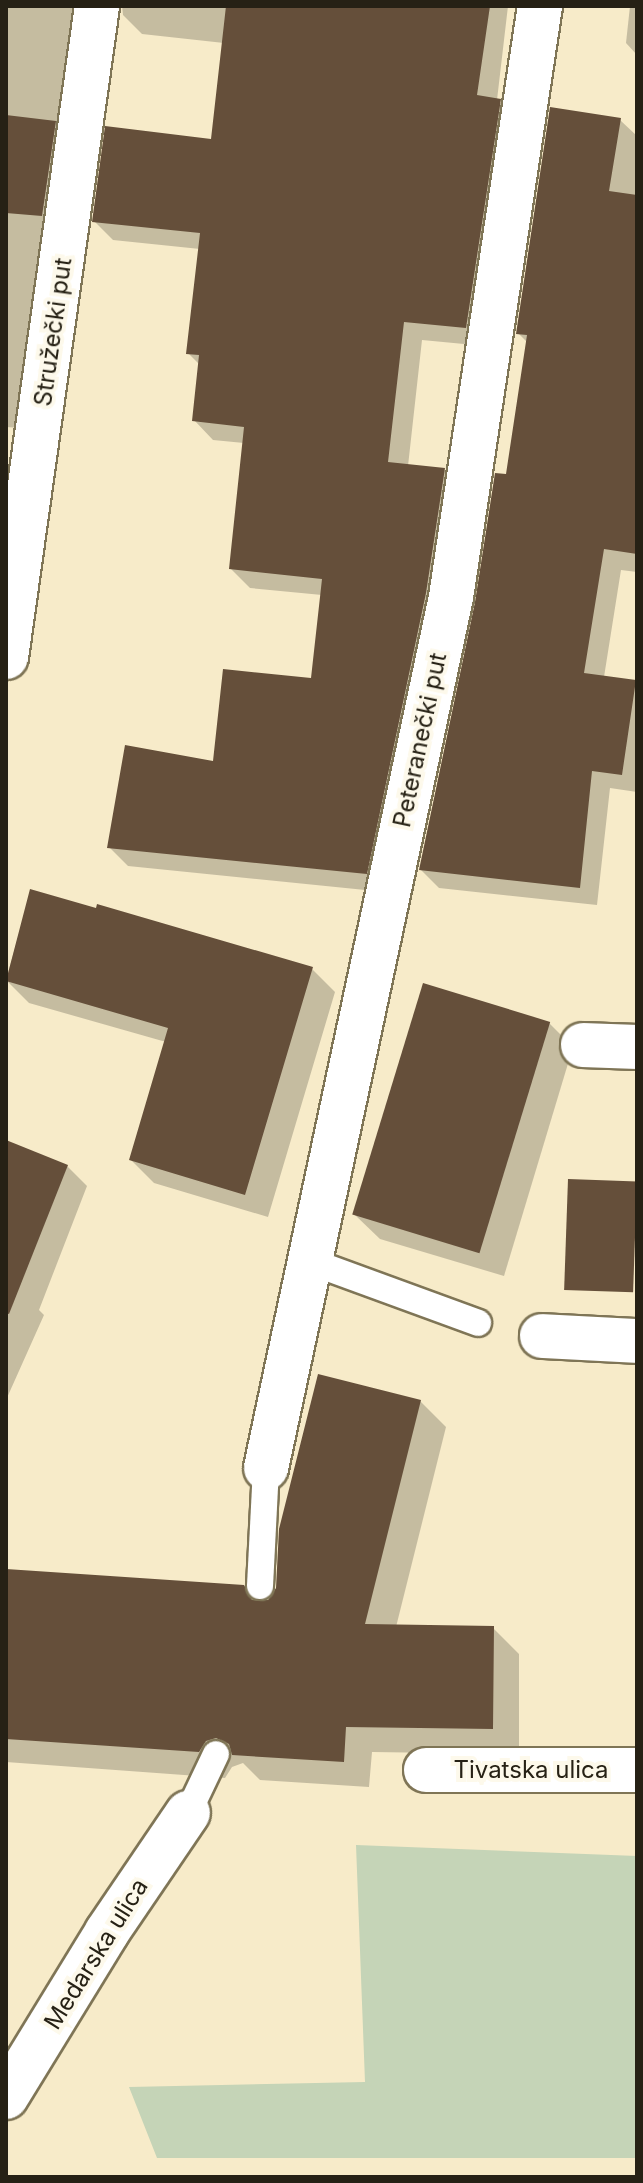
<!DOCTYPE html>
<meta charset="utf-8">
<style>
body{margin:0}
#map{position:relative;width:643px;height:2183px;overflow:hidden;background:#f7ebc9;font-family:Inter,sans-serif}
div>[style]{position:absolute}
.green>*{inset:0;background:#c5d4b7}
.shadow>*{inset:0;background:#0003}
.building>*{inset:0;background:#654f3a;transform-origin:0 0}
.roads{filter:drop-shadow(2px 0 #7f7556) drop-shadow(-2px 0 #7f7556) drop-shadow(0 2px #7f7556) drop-shadow(0 -2px #7f7556)}
.lane>*{height:26px;margin:-13px;padding:0 13px;transform-origin:13px;border-radius:13px;background:#fff}
.street>*{height:44px;margin:-22px;padding:0 22px;transform-origin:22px;border-radius:22px;background:#fff}
span{translate:-50% -50%;white-space:nowrap;text-align:center;line-height:1.15;-webkit-text-stroke:8px #fdf9eb;paint-order:stroke}
.street-label{font-size:24px;color:#262115}
.frame{position:absolute;inset:0;border:8px solid #262115;pointer-events:none}
</style>
<div id="map">
<div class="green">
<div style="clip-path:polygon(356px 1845px,637px 1856px,637px 2158px,157px 2158px,129px 2087px,365px 2082px)"></div>
</div>
<div class="shadow">
<div style="clip-path:polygon(6px 6px,100px 6px,61px 234px,43px 233px,21px 428px,6px 427px)"></div>
<div style="clip-path:polygon(122px 6px,508px 6px,497px 100px,519px 120px,485px 346px,422px 340px,408px 466px,444px 470px,463px 489px,385px 892px,128px 866px,109px 847px,313px 680px,322px 595px,250px 588px,231px 569px,244px 443px,213px 440px,194px 420px,200px 365px,188px 353px,200px 249px,113px 240px,94px 221px,213px 141px,224px 43px,142px 34px,123px 15px)"></div>
<div style="clip-path:polygon(630px 6px,637px 6px,637px 55px,626px 43px)"></div>
<div style="clip-path:polygon(620px 120px,637px 136px,637px 572px,621px 570px,604px 677px,637px 684px,637px 792px,610px 788px,597px 905px,439px 888px,421px 870px,508px 476px,528px 343px,518px 333px)"></div>
<div style="clip-path:polygon(31px 891px,312px 969px,335px 992px,268px 1217px,154px 1183px,131px 1160px,166px 1042px,29px 1003px,6px 980px)"></div>
<div style="clip-path:polygon(549px 1023px,573px 1047px,504px 1276px,380px 1239px,355px 1215px)"></div>
<div style="clip-path:polygon(6px 1142px,67px 1166px,87px 1186px,39px 1310px,44px 1315px,6px 1400px)"></div>
<div style="clip-path:polygon(420px 1401px,446px 1427px,396px 1627px,493px 1628px,519px 1654px,519px 1754px,372px 1752px,369px 1787px,260px 1780px,243px 1763px,232px 1767px,225px 1778px,6px 1762px,6px 1571px,243px 1587px,258px 1602px,267px 1603px)"></div>
</div>
<div class="building">
<div style="clip-path:polygon(226px 6px,490px 6px,477px 95px,501px 99px,466px 328px,404px 322px,388px 462px,445px 468px,426px 593px,367px 874px,107px 848px,125px 745px,213px 761px,223px 669px,311px 678px,322px 579px,229px 569px,244px 427px,192px 421px,199px 355px,186px 354px,200px 233px,92px 222px,105px 126px,211px 139px)"></div>
<div style="clip-path:polygon(550px 107px,621px 118px,609px 191px,637px 195px,637px 554px,604px 549px,584px 673px,636px 680px,622px 775px,592px 771px,580px 888px,419px 870px,475px 602px,495px 473px,506px 474px,527px 335px,516px 334px)"></div>
<div style="clip-path:polygon(6px 115px,56px 121px,42px 216px,6px 213px)"></div>
<div style="clip-path:polygon(30px 889px,96px 908px,97px 904px,313px 967px,245px 1195px,129px 1160px,168px 1028px,6px 981px)"></div>
<div style="left:423px;top:983px;width:133px;height:242px;rotate:17deg"></div>
<div style="clip-path:polygon(6px 1140px,68px 1165px,9px 1314px,6px 1313px)"></div>
<div style="left:568px;top:1179px;width:69px;height:111px;rotate:2deg"></div>
<div style="clip-path:polygon(318px 1374px,421px 1400px,365px 1624px,494px 1626px,493px 1729px,346px 1727px,344px 1762px,232px 1755px,229px 1744px,216px 1738px,206px 1741px,199px 1752px,6px 1739px,6px 1569px,244px 1585px,252px 1600px,268px 1600px,276px 1588px,279px 1529px)"></div>
</div>
<div class="roads">
<div class="lane">
<div style="left:309px;top:1261px;width:180px;rotate:20.1deg"></div>
<div style="left:260px;top:1586px;width:118px;rotate:-87.1deg"></div>
<div style="left:188px;top:1813px;width:65px;rotate:-64.6deg"></div>
</div>
<div class="street">
<div style="left:6px;top:657px;width:657px;rotate:-82.04deg"></div>
<div style="left:583px;top:1045px;width:54px;rotate:2.1deg"></div>
<div style="left:542px;top:1336px;width:95px;rotate:3deg"></div>
<div style="left:266px;top:1468px;width:890px;rotate:-78.01deg"></div>
<div style="left:451px;top:597px;width:598px;rotate:-81.44deg"></div>
<div style="left:426px;top:1770px;width:211px"></div>
<div style="left:6px;top:2097px;width:193px;rotate:-58.5deg"></div>
<div style="left:107px;top:1932px;width:144px;rotate:-55.8deg"></div>
</div>
</div>
<div class="street-label">
<span style="left:53px;top:332px;rotate:-82deg">Stružečki put</span>
<span style="left:420px;top:740px;rotate:-78deg">Peteranečki put</span>
<span style="left:531px;top:1770px">Tivatska ulica</span>
<span style="left:96px;top:1954px;rotate:-58deg">Medarska ulica</span>
</div>
<div class="frame"></div>
</div>
